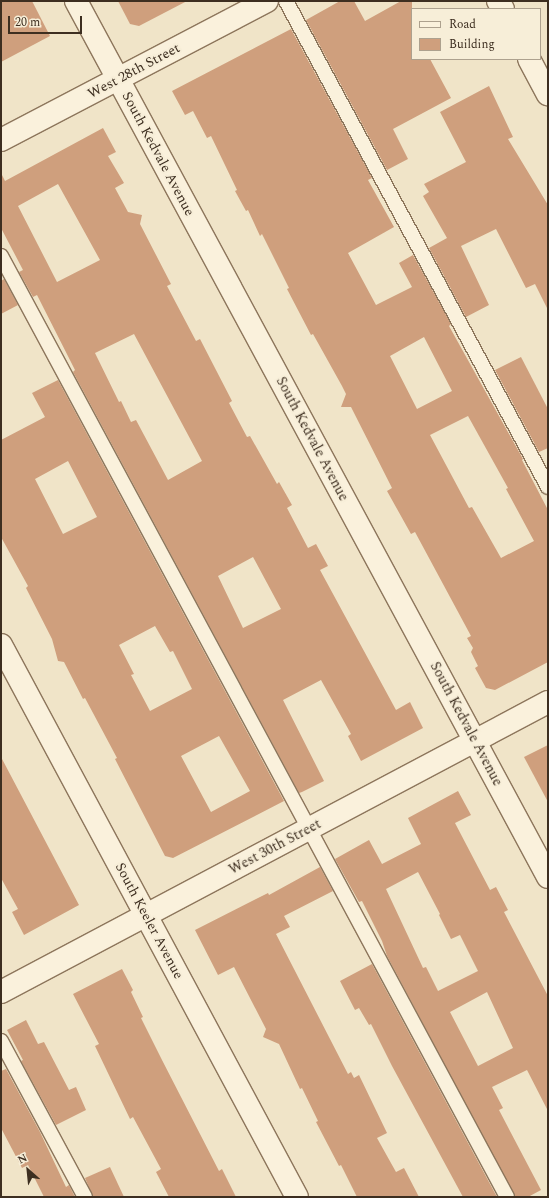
<!DOCTYPE html>
<style>
body{margin:0}
#map{position:relative;width:549px;height:1198px;overflow:hidden;background:#f0e4c8;font-family:Spectral,serif}
div>[style]{position:absolute}
.building>*{inset:0;background:#cf9f7d}
.roads{filter:drop-shadow(1px 0 #8d765c) drop-shadow(-1px 0 #8d765c) drop-shadow(0 1px #8d765c) drop-shadow(0 -1px #8d765c)}
.service>*{height:14px;margin:-7px;padding:0 7px;transform-origin:7px;border-radius:7px;background:#faf1dc}
.minor>*{height:22px;margin:-11px;padding:0 11px;transform-origin:11px;border-radius:11px;background:#faf1dc}
.tertiary>*{height:22px;margin:-11px;padding:0 11px;transform-origin:11px;border-radius:11px;background:#faf1dc}
span{translate:-50% -50%;white-space:nowrap;text-align:center;line-height:1.15;-webkit-text-stroke:4px #f7eed8;paint-order:stroke}
.street-label{font-size:14px;color:#3d2e20}
.frame{position:absolute;inset:0;border:2px solid #3d2e20;pointer-events:none}
.legend{position:absolute;left:411px;top:8px;width:130px;height:52px;box-sizing:border-box;background:#f7eed8;border:1px solid #ada18e;margin:0;padding:5px 7px;list-style:none;font-size:12px;color:#3d2e20}
.legend li{display:flex;align-items:center;gap:8px;height:20px}
.legend b{width:20px;border:1px solid #ada18e}
.north{position:absolute;left:8px;top:1150px;width:40px;height:40px;-webkit-text-stroke:3px #f7eed8;paint-order:stroke;rotate:333deg;font-size:11px;font-weight:700;line-height:16px;text-align:center;color:#3d2e20}
.north::after{content:'';display:block;margin:auto;width:14px;height:18px;background:#3d2e20;clip-path:polygon(50% 0,100% 100%,50% 72%,0 100%)}
.scale{position:absolute;left:8px;top:16px;width:74px;height:18px;box-sizing:border-box;border:2px solid #3d2e20;border-top:0;padding-left:5px;font-size:12px;line-height:14px;white-space:nowrap;color:#3d2e20;-webkit-text-stroke:3px #f7eed8;paint-order:stroke}
</style>
<div id="map">
<div class="building">
<div style="clip-path:polygon(1px 1px,32px 1px,50px 36px,1px 62px)"></div>
<div style="clip-path:polygon(118px 1px,187px 1px,139px 26px,130px 24px)"></div>
<div style="clip-path:polygon(340px 1px,354px 1px,365px 21px,401px 1px,412px 1px,412px 59px,430px 59px,451px 98px,393px 129px,408px 159px,387px 170px,306px 20px)"></div>
<div style="clip-path:polygon(evenodd,291px 29px,372px 178px,368px 180px,394px 227px,348px 253px,376px 305px,412px 287px,399px 263px,413px 255px,451px 324px,449px 326px,523px 459px,522px 460px,548px 510px,548px 662px,495px 690px,486px 688px,475px 668px,478px 666px,471px 652px,473px 648px,467px 638px,471px 636px,415px 532px,411px 534px,387px 491px,392px 488px,351px 407px,341px 407px,346px 394px,342px 386px,313px 334px,311px 335px,287px 289px,289px 288px,262px 234px,260px 236px,248px 210px,246px 211px,235px 191px,237px 190px,211px 136px,207px 138px,193px 111px,185px 115px,172px 91px,291px 29px,424px 337px,452px 391px,417px 409px,390px 356px,424px 337px,291px 29px,468px 416px,508px 488px,506px 489px,534px 541px,501px 558px,472px 507px,469px 508px,430px 435px,468px 416px)"></div>
<div style="clip-path:polygon(489px 86px,513px 137px,508px 139px,548px 205px,548px 310px,535px 284px,526px 288px,496px 229px,461px 246px,489px 305px,466px 317px,429px 248px,447px 238px,423px 196px,429px 192px,424px 184px,466px 162px,440px 112px)"></div>
<div style="clip-path:polygon(evenodd,103px 128px,116px 152px,108px 156px,124px 183px,115px 188px,128px 212px,142px 215px,140px 224px,171px 284px,167px 286px,196px 341px,200px 339px,232px 401px,229px 403px,247px 437px,250px 436px,277px 484px,279px 482px,292px 505px,287px 508px,308px 548px,316px 544px,328px 566px,320px 570px,396px 710px,410px 702px,423px 728px,361px 761px,348px 736px,351px 734px,321px 680px,283px 700px,324px 781px,302px 792px,299px 793px,73px 372px,75px 370px,37px 295px,33px 297px,19px 272px,23px 270px,1px 228px,1px 173px,5px 181px,103px 128px,58px 184px,100px 260px,57px 282px,18px 206px,58px 184px,103px 128px,134px 334px,202px 461px,168px 480px,136px 420px,131px 422px,121px 401px,119px 402px,95px 353px,134px 334px,103px 128px,253px 557px,281px 609px,243px 628px,218px 576px,253px 557px)"></div>
<div style="clip-path:polygon(4px 279px,18px 305px,1px 314px,1px 281px)"></div>
<div style="clip-path:polygon(521px 357px,548px 409px,548px 448px,539px 452px,495px 370px)"></div>
<div style="clip-path:polygon(evenodd,58px 380px,284px 801px,173px 858px,165px 856px,115px 759px,117px 758px,85px 698px,83px 699px,64px 662px,58px 661px,52px 639px,26px 588px,28px 586px,1px 537px,1px 440px,45px 417px,32px 393px,58px 380px,68px 461px,97px 517px,63px 534px,35px 479px,68px 461px,58px 380px,155px 626px,170px 652px,173px 651px,192px 689px,150px 711px,131px 675px,134px 674px,119px 645px,155px 626px,58px 380px,219px 736px,250px 791px,211px 812px,181px 756px,219px 736px)"></div>
<div style="clip-path:polygon(548px 745px,548px 802px,524px 757px)"></div>
<div style="clip-path:polygon(1px 757px,79px 905px,24px 935px,12px 912px,18px 909px,1px 878px)"></div>
<div style="clip-path:polygon(evenodd,458px 791px,471px 815px,455px 823px,490px 890px,496px 887px,508px 910px,504px 912px,548px 996px,548px 1111px,527px 1070px,492px 1087px,503px 1108px,499px 1110px,541px 1190px,528px 1197px,515px 1197px,387px 956px,382px 941px,362px 901px,359px 902px,335px 859px,369px 840px,382px 864px,421px 844px,408px 818px,458px 791px,418px 872px,440px 914px,439px 915px,451px 939px,460px 935px,478px 971px,438px 991px,426px 967px,423px 968px,386px 889px,418px 872px,458px 791px,487px 992px,513px 1048px,478px 1066px,450px 1012px,487px 992px)"></div>
<div style="clip-path:polygon(320px 867px,333px 891px,284px 916px,290px 927px,276px 934px,348px 1074px,351px 1072px,354px 1078px,359px 1075px,387px 1133px,377px 1138px,396px 1172px,404px 1168px,419px 1197px,357px 1197px,341px 1165px,339px 1166px,316px 1122px,318px 1121px,302px 1088px,300px 1089px,279px 1044px,263px 1037px,266px 1029px,234px 967px,218px 975px,195px 930px,268px 893px,269px 895px)"></div>
<div style="clip-path:polygon(372px 964px,497px 1197px,463px 1197px,392px 1066px,371px 1024px,369px 1025px,359px 1008px,355px 1010px,340px 981px)"></div>
<div style="clip-path:polygon(122px 969px,133px 990px,131px 992px,143px 1017px,141px 1018px,162px 1060px,219px 1171px,222px 1169px,236px 1197px,169px 1197px,156px 1172px,161px 1169px,133px 1117px,130px 1119px,95px 1046px,99px 1044px,73px 994px)"></div>
<div style="clip-path:polygon(26px 1020px,38px 1044px,44px 1042px,69px 1090px,76px 1087px,86px 1110px,56px 1125px,21px 1061px,23px 1060px,7px 1030px)"></div>
<div style="clip-path:polygon(6px 1069px,40px 1132px,66px 1187px,69px 1185px,75px 1197px,44px 1197px,28px 1165px,22px 1168px,1px 1128px,1px 1071px)"></div>
<div style="clip-path:polygon(110px 1167px,124px 1197px,93px 1197px,85px 1178px)"></div>
</div>
<div class="roads">
<div class="service">
<div style="left:286px;top:1px;width:552px;rotate:61.67deg"></div>
<div style="left:1px;top:256px;width:1068px;rotate:61.73deg"></div>
<div style="left:1px;top:1041px;width:177px;rotate:61.7deg"></div>
</div>
<div class="minor">
<div style="left:76px;top:1px;width:995px;rotate:61.68deg"></div>
<div style="left:498px;top:1px;width:9px;rotate:58deg"></div>
<div style="left:529px;top:59px;width:40px;rotate:62deg"></div>
<div style="left:1px;top:140px;width:300px;rotate:-27.6deg"></div>
<div style="left:1px;top:992px;width:619px;rotate:-27.93deg"></div>
</div>
<div class="tertiary">
<div style="left:1px;top:645px;width:626px;rotate:61.8deg"></div>
</div>
</div>
<div class="street-label">
<span style="left:134px;top:71px;rotate:-28deg">West 28th Street</span>
<span style="left:158px;top:154px;rotate:62deg">South Kedvale Avenue</span>
<span style="left:312px;top:439px;rotate:62deg">South Kedvale Avenue</span>
<span style="left:466px;top:724px;rotate:62deg">South Kedvale Avenue</span>
<span style="left:275px;top:847px;rotate:-28deg">West 30th Street</span>
<span style="left:149px;top:921px;rotate:62deg">South Keeler Avenue</span>
</div>
<div class="frame"></div>
<ul class="legend">
<li><b style="height:5px;background:#faf1dc"></b>Road</li>
<li><b style="height:11px;background:#cf9f7d"></b>Building</li>
</ul>
<div class="north">N</div>
<div class="scale">20 m</div>
</div>
